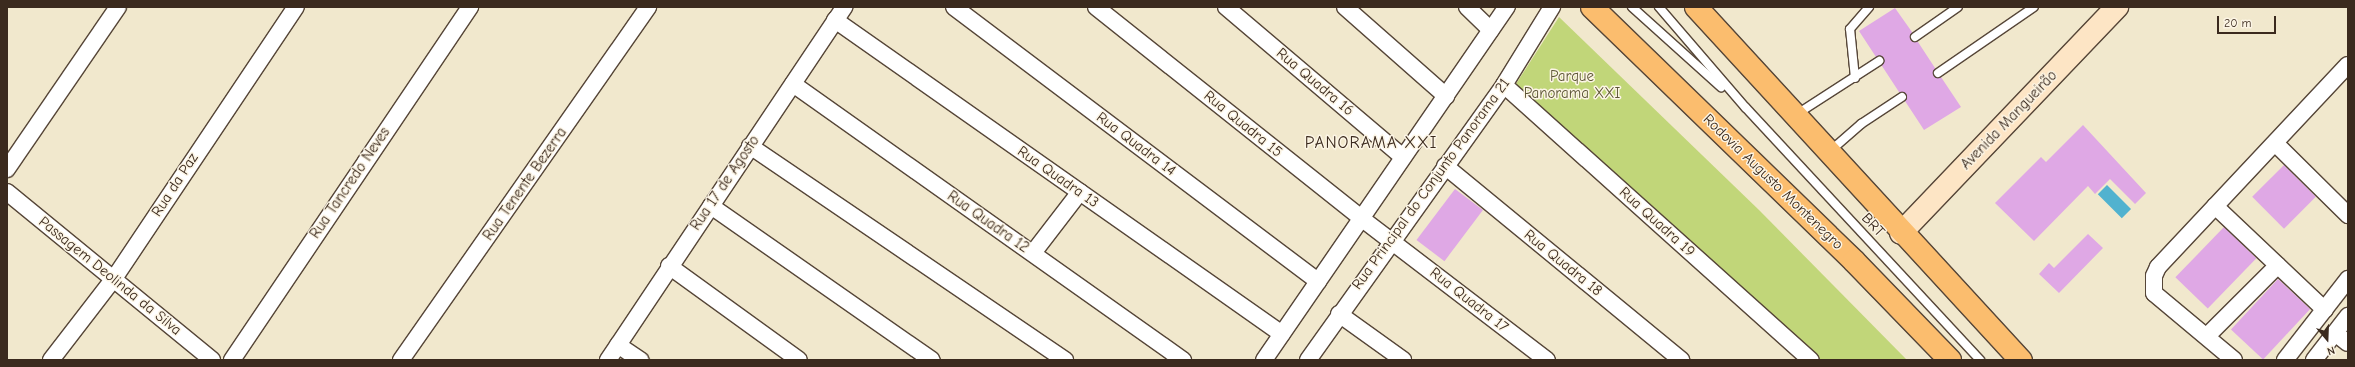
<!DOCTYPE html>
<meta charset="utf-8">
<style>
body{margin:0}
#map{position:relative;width:2355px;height:367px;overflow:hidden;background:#f1e8cd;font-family:"Comic Neue",sans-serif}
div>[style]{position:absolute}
.green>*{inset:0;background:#c1d679}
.water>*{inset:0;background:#51b2cf;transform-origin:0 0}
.building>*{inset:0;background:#dfa8e5;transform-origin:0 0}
.roads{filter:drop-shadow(1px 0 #564638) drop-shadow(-1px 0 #564638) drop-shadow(0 1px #564638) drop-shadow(0 -1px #564638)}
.lane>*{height:8px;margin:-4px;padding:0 4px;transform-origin:4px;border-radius:4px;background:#fff}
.street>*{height:16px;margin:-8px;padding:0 8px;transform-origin:8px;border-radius:8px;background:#fff}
.secondary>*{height:22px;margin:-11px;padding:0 11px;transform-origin:11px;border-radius:11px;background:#fde5c5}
.primary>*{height:22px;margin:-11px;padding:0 11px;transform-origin:11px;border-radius:11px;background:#fbbd6e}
span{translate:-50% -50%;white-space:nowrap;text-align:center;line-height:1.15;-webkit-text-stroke:3px #fcf5e5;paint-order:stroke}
.park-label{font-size:15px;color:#5c5535}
.street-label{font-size:15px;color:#3b2a1e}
.quarter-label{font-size:17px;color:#3b2a1e;letter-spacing:1px}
.frame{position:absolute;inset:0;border:8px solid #3b2a1e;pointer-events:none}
.north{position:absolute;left:2307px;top:319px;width:40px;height:40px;-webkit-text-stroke:3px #fcf5e5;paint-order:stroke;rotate:161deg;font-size:11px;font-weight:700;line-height:16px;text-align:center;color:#3b2a1e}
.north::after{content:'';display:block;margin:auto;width:14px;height:18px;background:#3b2a1e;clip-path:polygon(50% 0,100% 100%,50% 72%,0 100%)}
.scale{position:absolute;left:2217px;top:16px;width:59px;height:18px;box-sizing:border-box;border:2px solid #3b2a1e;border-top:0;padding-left:5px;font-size:12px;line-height:14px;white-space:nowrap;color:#3b2a1e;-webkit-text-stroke:3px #fcf5e5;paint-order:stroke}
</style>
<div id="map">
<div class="green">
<div style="clip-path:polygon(1559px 17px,1759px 210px,1907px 360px,1821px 360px,1514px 87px)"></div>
</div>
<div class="water">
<div style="left:2107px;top:185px;width:34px;height:13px;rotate:45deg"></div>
</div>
<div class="building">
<div style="clip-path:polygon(1895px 8px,1912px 32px,1910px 40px,1918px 42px,1935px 68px,1933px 76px,1941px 77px,1961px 107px,1924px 130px,1905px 101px,1906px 94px,1899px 92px,1882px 66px,1883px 58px,1876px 57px,1859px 31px)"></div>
<div style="clip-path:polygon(2083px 125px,2146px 193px,2135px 204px,2110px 179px,2095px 194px,2088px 186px,2034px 241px,1995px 203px,2041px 157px,2046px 162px)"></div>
<div style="left:2284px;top:165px;width:45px;height:45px;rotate:45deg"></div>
<div style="left:1455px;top:189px;width:35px;height:64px;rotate:37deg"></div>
<div style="left:2224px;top:227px;width:45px;height:70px;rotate:44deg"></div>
<div style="clip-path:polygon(2088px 234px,2103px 248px,2059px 293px,2039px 274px,2049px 263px,2054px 268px)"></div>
<div style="left:2278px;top:279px;width:44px;height:69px;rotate:43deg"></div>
</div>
<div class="roads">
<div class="lane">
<div style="left:1632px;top:7px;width:120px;rotate:42deg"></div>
<div style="left:1659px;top:7px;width:133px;rotate:49.3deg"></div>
<div style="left:1746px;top:108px;width:344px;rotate:47.1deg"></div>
<div style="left:1915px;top:37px;width:52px;rotate:-34.9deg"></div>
<div style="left:1938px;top:73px;width:116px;rotate:-34.5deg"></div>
<div style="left:1855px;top:78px;width:49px;rotate:-95.8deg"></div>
<div style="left:1850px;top:29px;width:29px;rotate:-49deg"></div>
<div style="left:1797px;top:114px;width:98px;rotate:-32.9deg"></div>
<div style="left:1829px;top:152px;width:43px;rotate:-41.2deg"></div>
<div style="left:1861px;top:124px;width:49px;rotate:-33.4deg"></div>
</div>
<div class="street">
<div style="left:954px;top:7px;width:456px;rotate:37deg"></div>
<div style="left:1096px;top:7px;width:339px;rotate:38.5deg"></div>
<div style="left:1361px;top:218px;width:234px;rotate:37.4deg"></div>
<div style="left:1226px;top:7px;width:232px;rotate:40.3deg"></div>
<div style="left:1345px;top:7px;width:135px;rotate:41.4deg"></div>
<div style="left:1467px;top:7px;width:33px;rotate:44deg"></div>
<div style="left:835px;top:20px;width:546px;rotate:35.09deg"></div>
<div style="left:793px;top:84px;width:478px;rotate:35.3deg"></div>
<div style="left:1504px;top:85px;width:412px;rotate:41.9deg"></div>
<div style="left:2275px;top:143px;width:103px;rotate:44.6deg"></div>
<div style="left:750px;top:146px;width:381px;rotate:34.2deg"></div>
<div style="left:1445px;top:166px;width:306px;rotate:39.4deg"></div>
<div style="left:7px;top:169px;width:196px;rotate:-55.6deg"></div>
<div style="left:7px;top:192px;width:265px;rotate:39.3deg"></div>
<div style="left:711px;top:206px;width:269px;rotate:34.9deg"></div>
<div style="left:2215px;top:206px;width:151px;rotate:43.4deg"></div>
<div style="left:1033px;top:253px;width:77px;rotate:-52.4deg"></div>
<div style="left:669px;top:266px;width:160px;rotate:35.9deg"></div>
<div style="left:1339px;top:314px;width:79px;rotate:35.7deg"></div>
<div style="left:2335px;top:333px;width:16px;rotate:38deg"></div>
<div style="left:2207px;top:336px;width:100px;rotate:-45deg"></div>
<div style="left:618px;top:345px;width:27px;rotate:34deg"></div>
<div style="left:51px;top:360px;width:105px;rotate:-52.4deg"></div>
<div style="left:115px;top:277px;width:325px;rotate:-56.2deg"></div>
<div style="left:232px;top:360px;width:426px;rotate:-56deg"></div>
<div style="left:401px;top:360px;width:431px;rotate:-55deg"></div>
<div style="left:608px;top:360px;width:425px;rotate:-56.2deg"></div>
<div style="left:1264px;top:360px;width:429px;rotate:-55.5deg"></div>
<div style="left:1308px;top:360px;width:338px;rotate:-54.5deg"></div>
<div style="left:1504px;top:85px;width:92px;rotate:-58.4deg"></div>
<div style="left:2234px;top:360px;width:104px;rotate:-140.1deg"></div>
<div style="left:2154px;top:293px;width:17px;rotate:-90deg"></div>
<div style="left:2154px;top:276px;width:10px;rotate:-66deg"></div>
<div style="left:2158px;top:267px;width:277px;rotate:-46.8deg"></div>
<div style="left:2285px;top:360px;width:103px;rotate:-52.1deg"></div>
<div style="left:2314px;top:360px;width:56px;rotate:-52.3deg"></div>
</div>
<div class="secondary">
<div style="left:1901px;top:233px;width:313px;rotate:-46.3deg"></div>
</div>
<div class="primary">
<div style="left:1592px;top:7px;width:365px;rotate:44.1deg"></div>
<div style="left:1854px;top:261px;width:138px;rotate:45.9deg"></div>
<div style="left:1696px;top:7px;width:480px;rotate:47.4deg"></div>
</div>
</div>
<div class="park-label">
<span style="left:1572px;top:85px">Parque<br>Panorama XXI</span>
</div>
<div class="street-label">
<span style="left:1315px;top:82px;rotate:40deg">Rua Quadra 16</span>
<span style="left:2009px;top:120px;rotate:-46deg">Avenida Mangueirão</span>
<span style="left:1243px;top:124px;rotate:39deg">Rua Quadra 15</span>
<span style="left:1136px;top:144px;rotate:37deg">Rua Quadra 14</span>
<span style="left:1058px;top:177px;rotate:35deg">Rua Quadra 13</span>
<span style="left:1773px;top:182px;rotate:44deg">Rodovia Augusto Montenegro</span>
<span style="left:350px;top:183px;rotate:-56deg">Rua Tancredo Neves</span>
<span style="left:725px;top:183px;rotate:-56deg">Rua 17 de Agosto</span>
<span style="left:525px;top:184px;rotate:-55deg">Rua Tenente Bezerra</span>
<span style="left:1431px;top:184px;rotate:-54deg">Rua Principal do Conjunto Panorama 21</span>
<span style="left:175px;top:185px;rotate:-57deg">Rua da Paz</span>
<span style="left:988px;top:222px;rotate:35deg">Rua Quadra 12</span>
<span style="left:1657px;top:222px;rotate:42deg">Rua Quadra 19</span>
<span style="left:1873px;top:225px;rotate:47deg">BRT</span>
<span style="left:1563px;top:263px;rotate:39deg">Rua Quadra 18</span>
<span style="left:110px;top:276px;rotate:39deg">Passagem Deolinda da Silva</span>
<span style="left:1469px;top:300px;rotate:38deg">Rua Quadra 17</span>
</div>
<div class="quarter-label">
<span style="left:1371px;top:143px">PANORAMA XXI</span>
</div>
<div class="frame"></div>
<div class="north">N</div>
<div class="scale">20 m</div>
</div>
